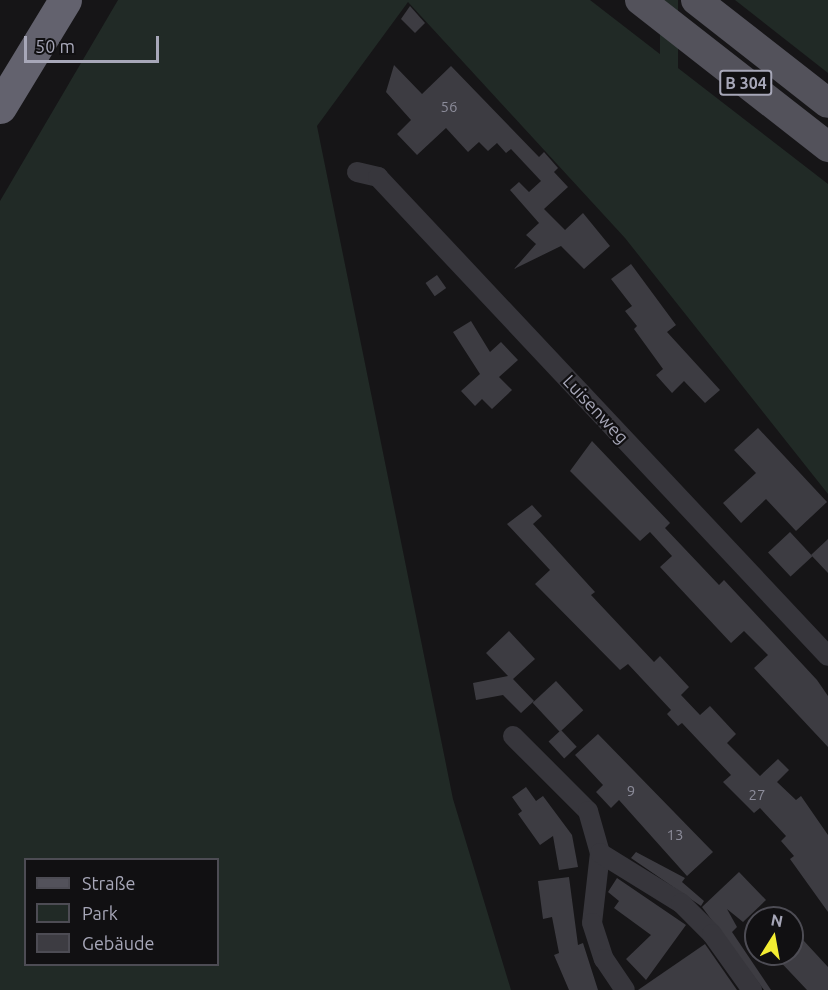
<!DOCTYPE html>
<meta charset="utf-8">
<style>
body{margin:0}
#map{position:relative;width:828px;height:990px;overflow:hidden;background:#161517;font-family:Ubuntu,sans-serif}
div>[style]{position:absolute}
.green>*{inset:0;background:#212a26;transform-origin:0 0}
.building>*{inset:0;background:#3d3c42;transform-origin:0 0}
.street>*{height:20px;margin:-10px;padding:0 10px;transform-origin:10px;border-radius:10px;background:#37363c}
.primary>*{height:30px;margin:-15px;padding:0 15px;transform-origin:15px;border-radius:15px;background:#53525b}
.highway>*{height:33px;margin:-16.5px;padding:0 16.5px;transform-origin:16.5px;border-radius:16.5px;background:#63626e}
span{translate:-50% -50%;white-space:nowrap;text-align:center;line-height:1.15;-webkit-text-stroke:4.5px #111012;paint-order:stroke}
.number-label{font-size:15px;color:#8c8c9a}
.number-label span{-webkit-text-stroke-width:0}
.shield-label span{padding:2px 4px;background:#111012;border:2px solid;border-radius:4px;-webkit-text-stroke-width:0}
.shield-label{font-size:16px;color:#a7a7b8;font-weight:700}
.street-label{font-size:18px;color:#a7a7b8}
.legend{position:absolute;left:24px;top:858px;width:195px;height:108px;box-sizing:border-box;background:#111012;border:2px solid #4d4c54;margin:0;padding:8px 10px;list-style:none;font-size:18px;color:#a7a7b8}
.legend li{display:flex;align-items:center;gap:12px;height:30px}
.legend b{width:30px;border:2px solid #4d4c54}
.north{position:absolute;left:744px;top:906px;width:60px;height:60px;box-sizing:border-box;background:#111012;border:2px solid #4d4c54;border-radius:50%;rotate:11deg;font-size:16px;font-weight:700;line-height:24px;text-align:center;color:#a7a7b8}
.north::after{content:'';display:block;margin:auto;width:21px;height:27px;background:#f3ed32;clip-path:polygon(50% 0,100% 100%,50% 72%,0 100%)}
.scale{position:absolute;left:24px;top:36px;width:135px;height:27px;box-sizing:border-box;border:3px solid #a7a7b8;border-top:0;padding-left:8px;font-size:18px;line-height:21px;white-space:nowrap;color:#a7a7b8;-webkit-text-stroke:4px #111012;paint-order:stroke}
</style>
<div id="map">
<div class="green">
<div style="clip-path:polygon(evenodd,118px 0,590px 0,828px 184px,828px 494px,625px 238px,408px 2px,317px 126px,453px 799px,511px 990px,0 990px,0 201px,118px 0,26px 860px,218px 860px,218px 964px,26px 964px,26px 860px)"></div>
<div style="left:660px;top:0;width:18px;height:214px"></div>
<div style="clip-path:polygon(735px 0,828px 0,828px 73px)"></div>
</div>
<div class="building">
<div style="clip-path:polygon(410px 6px,425px 23px,415px 33px,401px 19px)"></div>
<div style="clip-path:polygon(394px 65px,422px 94px,451px 66px,539px 157px,544px 152px,558px 168px,554px 172px,568px 187px,544px 209px,565px 230px,583px 213px,610px 246px,584px 269px,561px 246px,514px 269px,536px 244px,526px 235px,539px 223px,510px 190px,519px 182px,529px 192px,541px 181px,511px 149px,506px 153px,497px 143px,488px 151px,479px 142px,468px 152px,446px 128px,417px 155px,397px 134px,411px 120px,386px 92px)"></div>
<div style="clip-path:polygon(631px 264px,676px 325px,667px 332px,720px 390px,705px 403px,684px 381px,672px 393px,656px 375px,663px 369px,634px 329px,637px 326px,625px 311px,632px 306px,611px 279px)"></div>
<div style="left:437px;top:275px;width:16px;height:14px;rotate:55deg"></div>
<div style="clip-path:polygon(471px 321px,490px 352px,501px 342px,518px 360px,499px 377px,512px 390px,492px 409px,482px 399px,475px 406px,461px 391px,480px 374px,453px 332px)"></div>
<div style="clip-path:polygon(758px 428px,827px 502px,796px 531px,766px 499px,741px 523px,723px 503px,756px 473px,734px 450px)"></div>
<div style="clip-path:polygon(592px 441px,670px 523px,665px 528px,719px 585px,724px 580px,817px 680px,828px 696px,828px 747px,754px 668px,768px 655px,744px 631px,731px 643px,660px 567px,672px 556px,650px 532px,640px 541px,570px 471px)"></div>
<div style="clip-path:polygon(532px 505px,542px 516px,533px 524px,595px 592px,591px 595px,654px 662px,660px 656px,689px 687px,681px 695px,700px 715px,710px 706px,736px 734px,727px 743px,760px 776px,778px 759px,789px 770px,777px 782px,796px 800px,801px 796px,828px 835px,828px 912px,790px 859px,794px 856px,781px 841px,786px 836px,760px 808px,754px 813px,723px 782px,731px 775px,682px 723px,678px 726px,667px 714px,671px 710px,628px 664px,620px 670px,535px 584px,550px 570px,507px 524px)"></div>
<div style="left:790px;top:532px;width:33px;height:30px;rotate:47deg"></div>
<div style="clip-path:polygon(828px 539px,828px 573px,811px 555px)"></div>
<div style="clip-path:polygon(509px 631px,535px 659px,513px 679px,534px 701px,521px 713px,503px 695px,476px 700px,473px 683px,508px 676px,486px 653px)"></div>
<div style="left:556px;top:681px;width:40px;height:32px;rotate:47deg"></div>
<div style="left:561px;top:730px;width:23px;height:17px;rotate:47deg"></div>
<div style="clip-path:polygon(598px 734px,713px 852px,687px 876px,619px 800px,611px 808px,596px 792px,603px 785px,575px 755px)"></div>
<div style="clip-path:polygon(526px 787px,536px 801px,543px 796px,572px 835px,578px 867px,559px 870px,553px 836px,540px 845px,518px 814px,522px 811px,512px 797px)"></div>
<div style="clip-path:polygon(636px 852px,685px 878px,682px 882px,704px 901px,701px 906px,631px 858px)"></div>
<div style="clip-path:polygon(739px 872px,766px 900px,743px 922px,727px 909px,737px 927px,732px 932px,771px 990px,764px 990px,702px 907px)"></div>
<div style="clip-path:polygon(569px 877px,578px 945px,583px 943px,598px 990px,569px 990px,554px 955px,559px 953px,552px 917px,543px 919px,538px 881px)"></div>
<div style="clip-path:polygon(617px 878px,686px 925px,646px 980px,626px 959px,651px 935px,614px 908px,619px 901px,608px 892px)"></div>
<div style="clip-path:polygon(792px 928px,828px 967px,828px 990px,807px 990px,773px 954px,792px 954px)"></div>
<div style="clip-path:polygon(705px 944px,737px 990px,638px 990px)"></div>
</div>
<div class="street">
<div style="left:357px;top:172px;width:22px;rotate:13deg"></div>
<div style="left:378px;top:177px;width:657px;rotate:46.79deg"></div>
<div style="left:513px;top:736px;width:106px;rotate:45deg"></div>
<div style="left:588px;top:811px;width:44px;rotate:74.1deg"></div>
<div style="left:600px;top:853px;width:70px;rotate:96.5deg"></div>
<div style="left:592px;top:923px;width:38px;rotate:72deg"></div>
<div style="left:604px;top:959px;width:37px;rotate:56deg"></div>
<div style="left:600px;top:853px;width:95px;rotate:31.7deg"></div>
<div style="left:681px;top:903px;width:44px;rotate:45deg"></div>
<div style="left:712px;top:934px;width:69px;rotate:54.5deg"></div>
</div>
<div class="primary">
<div style="left:640px;top:0;width:239px;rotate:38deg"></div>
<div style="left:696px;top:0;width:167px;rotate:38deg"></div>
</div>
<div class="highway">
<div style="left:0;top:107px;width:125px;rotate:-58.7deg"></div>
</div>
<div class="number-label">
<span style="left:449px;top:107px">56</span>
<span style="left:631px;top:791px">9</span>
<span style="left:757px;top:795px">27</span>
<span style="left:675px;top:835px">13</span>
</div>
<div class="shield-label">
<span style="left:746px;top:83px">B 304</span>
</div>
<div class="street-label">
<span style="left:596px;top:409px;rotate:47deg">Luisenweg</span>
</div>
<ul class="legend">
<li><b style="height:8px;background:#53525b"></b>Straße</li>
<li><b style="height:16px;background:#212a26"></b>Park</li>
<li><b style="height:16px;background:#3d3c42"></b>Gebäude</li>
</ul>
<div class="north">N</div>
<div class="scale">50 m</div>
</div>
